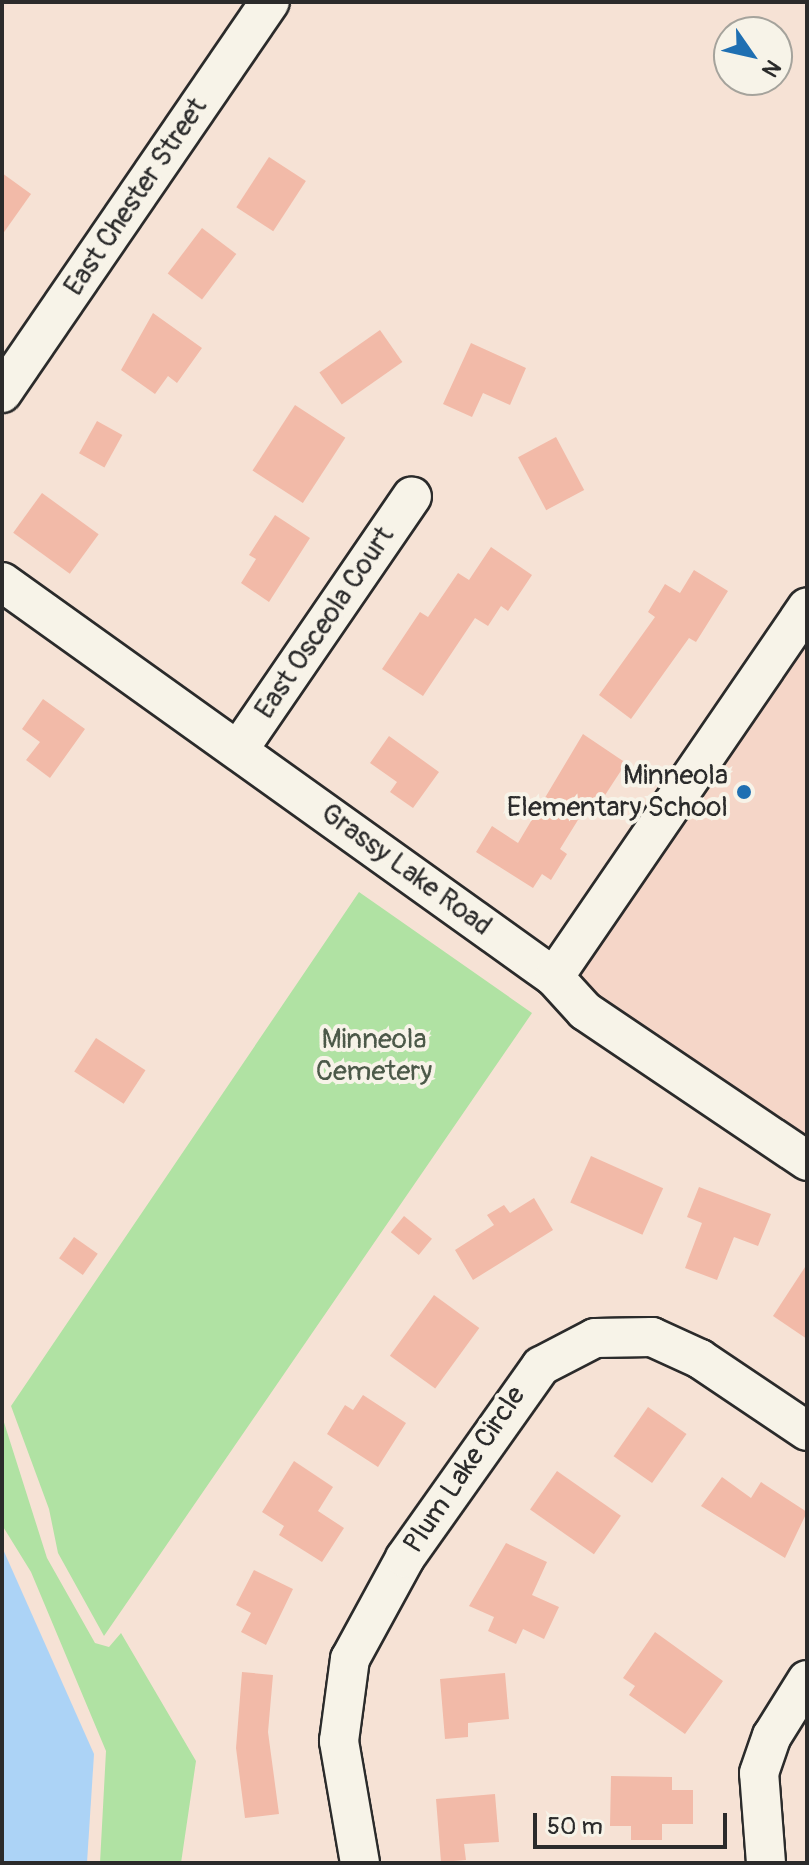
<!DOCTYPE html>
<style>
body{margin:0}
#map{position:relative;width:809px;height:1865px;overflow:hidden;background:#f6e2d5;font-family:Pangolin,sans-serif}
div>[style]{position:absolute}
.built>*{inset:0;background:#f5d6c8}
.green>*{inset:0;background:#b0e2a3}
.water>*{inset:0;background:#acd3f6}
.building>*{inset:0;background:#f2baa8;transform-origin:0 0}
.roads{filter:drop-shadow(2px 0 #2b2b2b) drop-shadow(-2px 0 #2b2b2b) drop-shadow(0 2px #2b2b2b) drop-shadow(0 -2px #2b2b2b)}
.minor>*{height:38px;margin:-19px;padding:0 19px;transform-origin:19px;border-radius:19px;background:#f7f3e8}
.dots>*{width:22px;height:22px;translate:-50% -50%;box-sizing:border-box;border:4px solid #f7f3e8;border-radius:50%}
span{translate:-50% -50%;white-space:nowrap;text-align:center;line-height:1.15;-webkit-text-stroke:8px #f7f3e8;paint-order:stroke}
.street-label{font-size:28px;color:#2b2b2b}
.poi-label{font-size:28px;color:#2b2b2b}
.right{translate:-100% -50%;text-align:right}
.park-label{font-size:28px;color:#4c5949}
.frame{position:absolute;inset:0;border:4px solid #2b2b2b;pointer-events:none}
.north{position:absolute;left:713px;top:16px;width:80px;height:80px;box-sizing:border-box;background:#f7f3e8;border:2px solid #a5a39c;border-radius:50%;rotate:124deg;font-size:22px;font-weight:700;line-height:32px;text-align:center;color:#2b2b2b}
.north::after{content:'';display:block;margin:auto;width:28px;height:36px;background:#1f6fb2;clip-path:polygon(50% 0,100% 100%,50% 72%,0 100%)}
.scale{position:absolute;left:533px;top:1813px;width:194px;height:36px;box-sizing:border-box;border:4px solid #2b2b2b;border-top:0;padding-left:10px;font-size:24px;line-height:28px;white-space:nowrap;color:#2b2b2b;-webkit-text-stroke:6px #f7f3e8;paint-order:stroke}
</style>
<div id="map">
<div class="built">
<div style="clip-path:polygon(807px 607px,807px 1161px,554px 977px)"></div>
</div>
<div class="green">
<div style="clip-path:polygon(359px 892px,532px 1013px,104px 1636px,58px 1553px,49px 1509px,11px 1406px)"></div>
<div style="clip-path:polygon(2px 1416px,47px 1558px,95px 1643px,109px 1647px,121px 1633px,196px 1761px,181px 1863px,100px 1863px,106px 1751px,31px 1572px,2px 1525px)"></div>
</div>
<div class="water">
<div style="clip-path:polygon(2px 1547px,94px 1754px,87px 1863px,2px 1863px)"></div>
</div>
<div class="building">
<div style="left:269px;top:157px;width:44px;height:60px;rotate:33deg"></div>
<div style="clip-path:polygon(2px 173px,31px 194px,2px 235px)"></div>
<div style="left:202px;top:228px;width:43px;height:57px;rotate:37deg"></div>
<div style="clip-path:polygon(153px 313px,202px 348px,177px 383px,168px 376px,155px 394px,121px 370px)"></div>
<div style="left:380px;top:330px;width:39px;height:74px;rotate:55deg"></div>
<div style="clip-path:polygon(471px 343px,526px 368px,510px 405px,483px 393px,472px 417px,443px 404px)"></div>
<div style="left:295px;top:405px;width:60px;height:78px;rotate:33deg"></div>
<div style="left:97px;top:421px;width:29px;height:37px;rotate:29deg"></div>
<div style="left:556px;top:437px;width:60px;height:43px;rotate:62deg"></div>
<div style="left:42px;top:493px;width:70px;height:49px;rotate:36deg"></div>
<div style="clip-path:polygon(275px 515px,310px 538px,269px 602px,241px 583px,256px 559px,249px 555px)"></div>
<div style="clip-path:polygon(491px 547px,532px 575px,508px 611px,501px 606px,488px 626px,475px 618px,423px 696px,382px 669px,420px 612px,428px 617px,458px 573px,469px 580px)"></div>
<div style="clip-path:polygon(694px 570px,728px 591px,696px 642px,689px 638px,631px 719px,599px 695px,655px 617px,648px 612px,665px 584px,680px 593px)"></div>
<div style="clip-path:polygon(43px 699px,85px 729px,50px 778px,26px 760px,40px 742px,22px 729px)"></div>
<div style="clip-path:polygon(583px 734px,626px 763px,594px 812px,586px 807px,560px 849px,567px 854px,551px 880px,542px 874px,533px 888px,476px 852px,492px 826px,518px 843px)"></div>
<div style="clip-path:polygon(389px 736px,439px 772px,413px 808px,390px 792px,397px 782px,370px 763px)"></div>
<div style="left:96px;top:1038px;width:59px;height:40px;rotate:33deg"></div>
<div style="left:591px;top:1156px;width:79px;height:51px;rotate:24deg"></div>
<div style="clip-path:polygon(699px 1187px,771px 1214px,758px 1246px,734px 1237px,717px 1280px,685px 1268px,702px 1223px,687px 1217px)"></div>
<div style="clip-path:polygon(534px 1198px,553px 1230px,473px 1280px,455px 1250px,494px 1225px,487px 1215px,504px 1205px,510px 1213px)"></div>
<div style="left:404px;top:1216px;width:36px;height:21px;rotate:39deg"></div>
<div style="left:74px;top:1237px;width:29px;height:26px;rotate:35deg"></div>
<div style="clip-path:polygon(807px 1264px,807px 1339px,773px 1316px)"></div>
<div style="left:434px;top:1295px;width:56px;height:75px;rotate:36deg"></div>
<div style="clip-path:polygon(363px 1395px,406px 1423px,378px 1467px,327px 1434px,345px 1405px,353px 1410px)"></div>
<div style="left:648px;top:1407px;width:47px;height:60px;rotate:35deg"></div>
<div style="clip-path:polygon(294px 1461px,333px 1487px,318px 1511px,344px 1528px,322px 1562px,279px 1535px,284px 1526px,262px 1512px)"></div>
<div style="left:557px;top:1471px;width:78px;height:47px;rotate:35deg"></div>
<div style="clip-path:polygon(722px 1477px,751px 1498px,761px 1482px,807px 1512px,785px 1558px,701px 1506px)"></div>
<div style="clip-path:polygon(506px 1543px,547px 1562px,532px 1595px,559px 1607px,544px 1639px,523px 1629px,516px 1644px,488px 1631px,494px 1617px,469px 1606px)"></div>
<div style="clip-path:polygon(254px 1570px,293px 1589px,266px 1645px,241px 1632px,251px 1613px,236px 1605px)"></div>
<div style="clip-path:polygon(655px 1632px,723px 1681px,685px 1734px,629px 1695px,635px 1686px,623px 1678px)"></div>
<div style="clip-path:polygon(242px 1672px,273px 1675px,268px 1732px,279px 1814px,245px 1818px,236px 1748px)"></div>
<div style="clip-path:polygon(505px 1673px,509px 1719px,468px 1723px,468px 1737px,445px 1739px,440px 1679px)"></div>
<div style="clip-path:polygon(611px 1776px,672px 1777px,672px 1790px,693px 1790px,693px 1824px,662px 1824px,662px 1840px,631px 1840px,631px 1826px,610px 1826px)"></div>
<div style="clip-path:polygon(495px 1794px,499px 1842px,464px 1844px,466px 1860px,441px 1862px,436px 1799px)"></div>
</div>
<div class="roads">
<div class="minor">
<div style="left:2px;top:393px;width:474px;rotate:-55.6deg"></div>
<div style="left:2px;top:582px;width:679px;rotate:35.59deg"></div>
<div style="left:554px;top:977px;width:46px;rotate:47.6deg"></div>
<div style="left:585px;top:1011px;width:268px;rotate:34deg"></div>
<div style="left:239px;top:749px;width:306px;rotate:-55.6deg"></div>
<div style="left:554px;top:977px;width:448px;rotate:-55.6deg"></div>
<div style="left:360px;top:1863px;width:124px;rotate:-99.8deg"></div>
<div style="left:339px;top:1741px;width:83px;rotate:-82.4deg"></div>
<div style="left:350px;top:1659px;width:115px;rotate:-61.4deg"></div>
<div style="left:405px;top:1558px;width:235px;rotate:-54.7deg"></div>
<div style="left:541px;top:1366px;width:61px;rotate:-27.4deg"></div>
<div style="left:595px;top:1338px;width:57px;rotate:-1deg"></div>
<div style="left:652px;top:1337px;width:53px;rotate:24.6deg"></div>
<div style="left:700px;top:1359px;width:129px;rotate:33.9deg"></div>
<div style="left:766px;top:1863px;width:90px;rotate:-94.4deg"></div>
<div style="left:759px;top:1773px;width:39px;rotate:-71deg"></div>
<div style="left:772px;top:1736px;width:66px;rotate:-58deg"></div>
</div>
</div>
<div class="dots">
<div style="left:744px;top:792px;background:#1f6fb2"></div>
</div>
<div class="street-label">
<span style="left:136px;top:197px;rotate:-56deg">East Chester Street</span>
<span style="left:325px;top:623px;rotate:-56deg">East Osceola Court</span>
<span style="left:406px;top:870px;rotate:36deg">Grassy Lake Road</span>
<span style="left:465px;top:1470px;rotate:-56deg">Plum Lake Circle</span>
</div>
<div class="poi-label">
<span class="right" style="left:728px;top:792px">Minneola<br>Elementary School</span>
</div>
<div class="park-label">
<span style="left:374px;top:1056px">Minneola<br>Cemetery</span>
</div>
<div class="frame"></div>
<div class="north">N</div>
<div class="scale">50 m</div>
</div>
